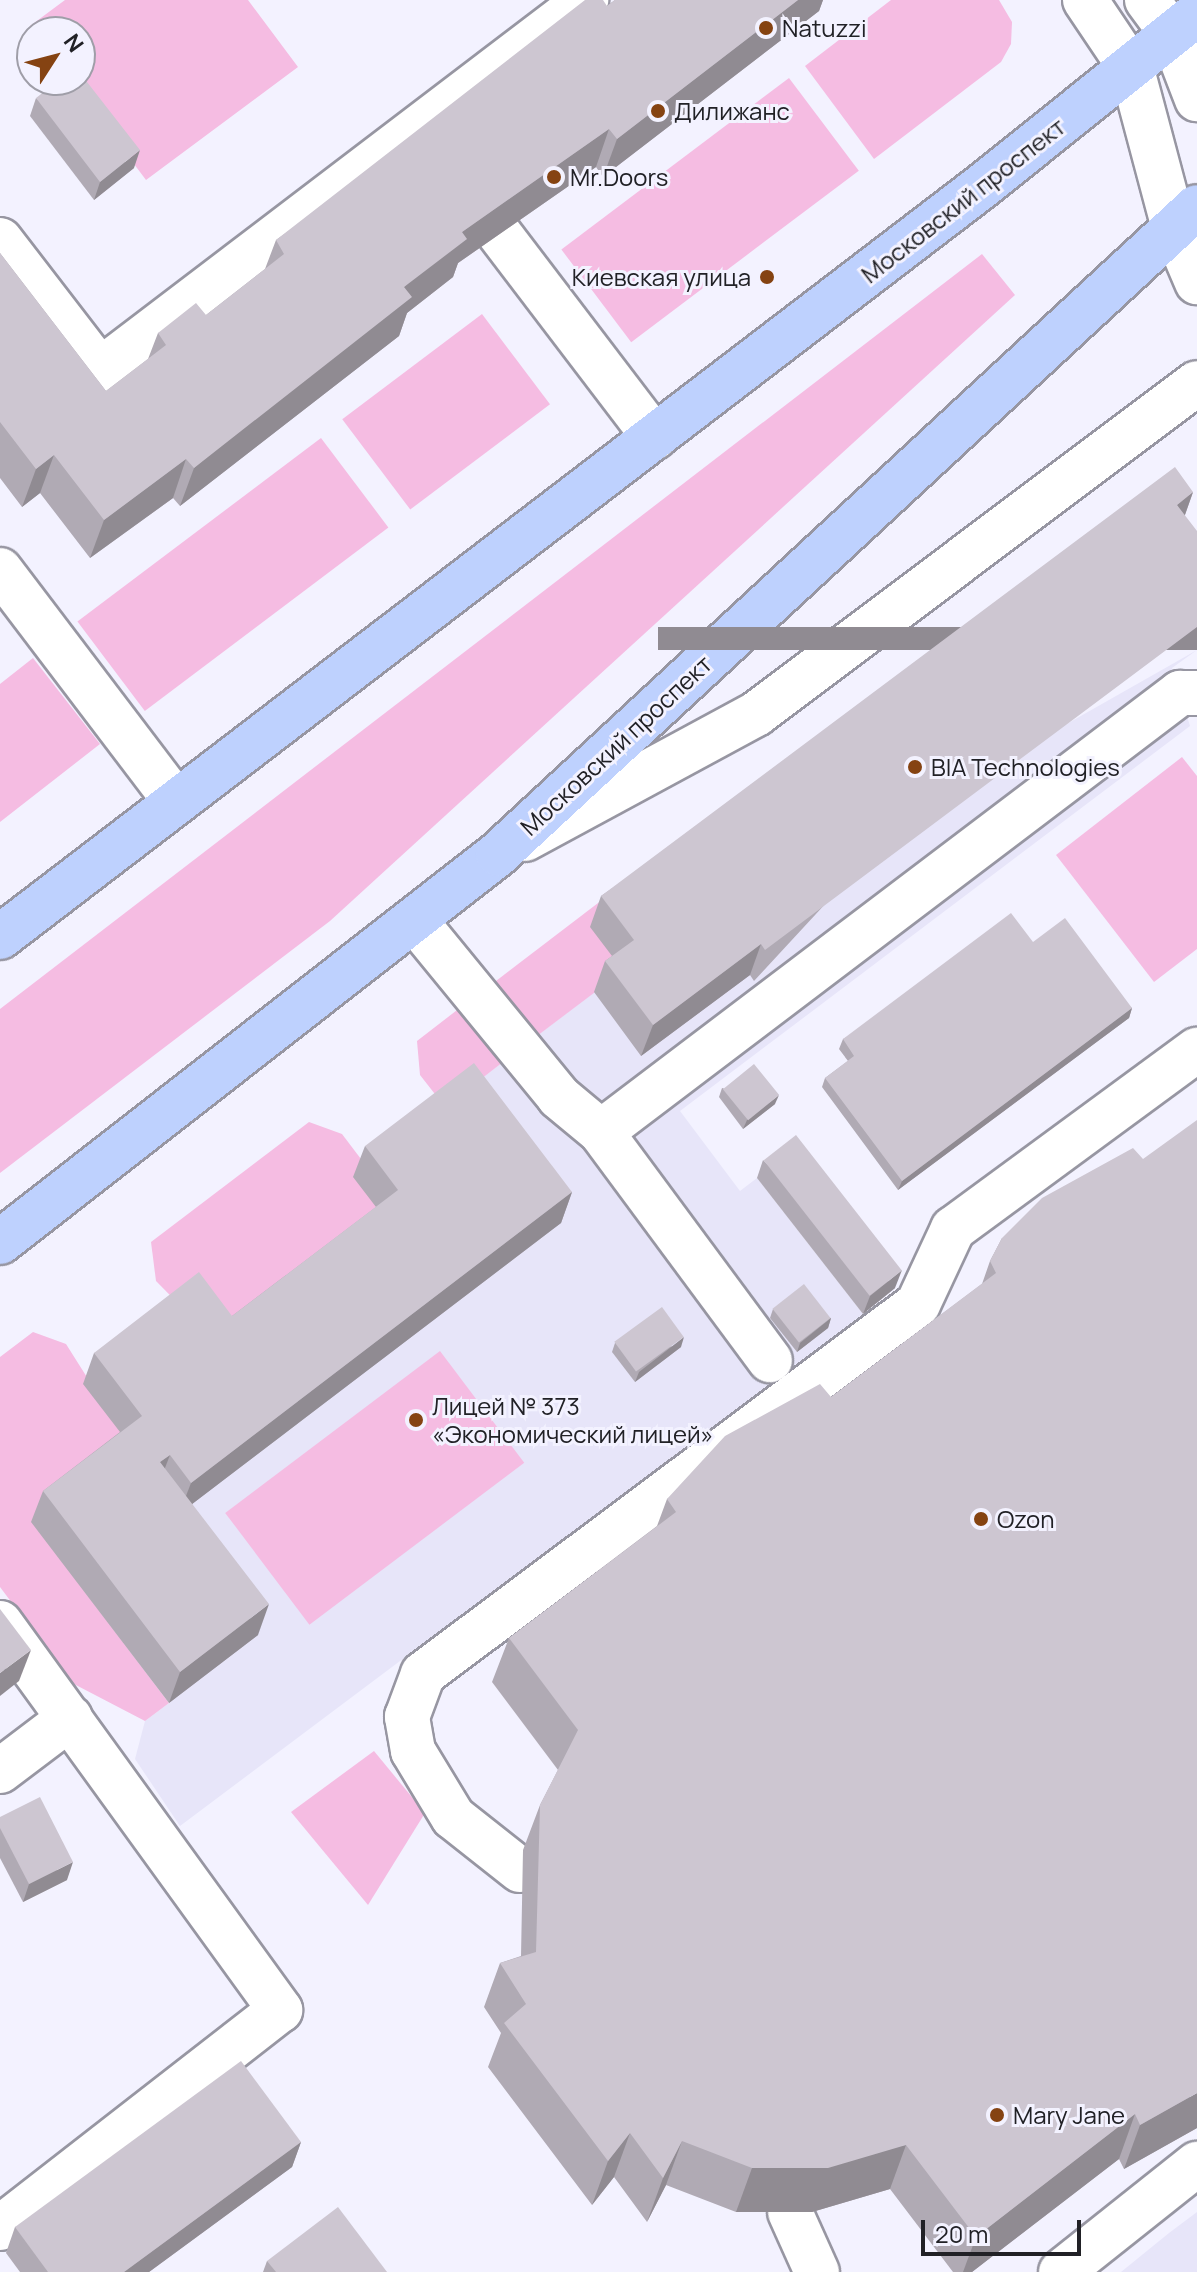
<!DOCTYPE html>
<meta charset="utf-8">
<style>
body{margin:0}
#map{position:relative;width:1197px;height:2272px;overflow:hidden;background:#f3f2ff;font-family:Manrope,sans-serif}
div>[style]{position:absolute}
.built>*{inset:0;background:#e7e5f9}
.green>*{inset:0;background:#f5bce2;transform-origin:0 0}
.roads{filter:drop-shadow(2px 0 #9796a2) drop-shadow(-2px 0 #9796a2) drop-shadow(0 2px #9796a2) drop-shadow(0 -2px #9796a2)}
.minor>*{height:44px;margin:-22px;padding:0 22px;transform-origin:22px;border-radius:22px;background:#fff}
.major>*{height:44px;margin:-22px;padding:0 22px;transform-origin:22px;border-radius:22px;background:#bed1fe}
.wall>*{inset:0;background:#b0aab4}
.shaded-wall>*{inset:0;background:#908b92;transform-origin:0 0}
.building>*{inset:0;background:#cdc6d1;transform-origin:0 0}
.dots>*{width:22px;height:22px;translate:-50% -50%;box-sizing:border-box;border:4px solid #f3f2ff;border-radius:50%}
span{translate:-50% -50%;white-space:nowrap;text-align:center;line-height:1.15;-webkit-text-stroke:6px #f3f2ff;paint-order:stroke}
.poi-label{font-size:24px;color:#212126}
.left{translate:0 -50%;text-align:left}
.right{translate:-100% -50%;text-align:right}
.street-label{font-size:24px;color:#212126}
.north{position:absolute;left:16px;top:16px;width:80px;height:80px;box-sizing:border-box;background:#f3f2ff;border:2px solid #9f9ea8;border-radius:50%;rotate:54deg;font-size:22px;font-weight:700;line-height:32px;text-align:center;color:#212126}
.north::after{content:'';display:block;margin:auto;width:28px;height:36px;background:#854312;clip-path:polygon(50% 0,100% 100%,50% 72%,0 100%)}
.scale{position:absolute;left:921px;top:2220px;width:160px;height:36px;box-sizing:border-box;border:4px solid #212126;border-top:0;padding-left:10px;font-size:24px;line-height:28px;white-space:nowrap;color:#212126;-webkit-text-stroke:6px #f3f2ff;paint-order:stroke}
</style>
<div id="map">
<div class="built">
<div style="clip-path:polygon(1197px 650px,1172px 668px,1190px 726px,680px 1111px,740px 1191px,757px 1178px,863px 1314px,180px 1826px,135px 1759px,145px 1721px,169px 1703px,31px 1522px,353px 1177px,594px 992px)"></div>
<div style="clip-path:polygon(1197px 2212px,1197px 2272px,1121px 2272px,1169px 2233px)"></div>
</div>
<div class="green">
<div style="clip-path:polygon(65px 0,248px 0,298px 67px,146px 180px,71px 80px,80px 80px,80px 32px,35px 32px,30px 26px)"></div>
<div style="clip-path:polygon(891px 0,999px 0,1012px 22px,1011px 44px,1001px 62px,874px 159px,805px 66px)"></div>
<div style="left:789px;top:78px;width:116px;height:285px;rotate:53deg"></div>
<div style="clip-path:polygon(982px 254px,1015px 295px,330px 921px,0 1173px,0 1009px)"></div>
<div style="left:482px;top:314px;width:113px;height:175px;rotate:53deg"></div>
<div style="left:321px;top:438px;width:112px;height:305px;rotate:53deg"></div>
<div style="clip-path:polygon(33px 658px,100px 744px,0 822px,0 684px)"></div>
<div style="clip-path:polygon(1182px 757px,1197px 776px,1197px 949px,1154px 982px,1056px 855px)"></div>
<div style="clip-path:polygon(602px 900px,623px 971px,533px 1039px,492px 984px)"></div>
<div style="clip-path:polygon(461px 1007px,503px 1062px,445px 1107px,420px 1075px,417px 1041px)"></div>
<div style="clip-path:polygon(309px 1122px,342px 1134px,367px 1167px,387px 1221px,221px 1347px,156px 1281px,151px 1242px)"></div>
<div style="clip-path:polygon(33px 1332px,66px 1344px,131px 1447px,32px 1522px,169px 1703px,145px 1721px,72px 1683px,0 1587px,0 1357px)"></div>
<div style="left:440px;top:1351px;width:140px;height:269px;rotate:53deg"></div>
<div style="clip-path:polygon(374px 1751px,425px 1813px,368px 1905px,291px 1812px)"></div>
</div>
<div class="roads">
<div class="minor">
<div style="left:1085px;top:0;width:84px;rotate:56.1deg"></div>
<div style="left:1132px;top:70px;width:163px;rotate:75.1deg"></div>
<div style="left:1174px;top:228px;width:59px;rotate:66.9deg"></div>
<div style="left:1147px;top:0;width:42px;rotate:53.7deg"></div>
<div style="left:1172px;top:34px;width:70px;rotate:69deg"></div>
<div style="left:498px;top:232px;width:258px;rotate:52.7deg"></div>
<div style="left:0;top:240px;width:164px;rotate:52.4deg"></div>
<div style="left:66px;top:396px;width:654px;rotate:-37.29deg"></div>
<div style="left:0;top:570px;width:291px;rotate:52.8deg"></div>
<div style="left:525px;top:839px;width:263px;rotate:-28.4deg"></div>
<div style="left:756px;top:714px;width:551px;rotate:-36.89deg"></div>
<div style="left:416px;top:922px;width:226px;rotate:50.7deg"></div>
<div style="left:559px;top:1097px;width:55px;rotate:39.8deg"></div>
<div style="left:601px;top:1132px;width:284px;rotate:53.5deg"></div>
<div style="left:601px;top:1132px;width:727px;rotate:-37.17deg"></div>
<div style="left:1180px;top:693px;width:17px"></div>
<div style="left:0;top:1623px;width:478px;rotate:54.1deg"></div>
<div style="left:280px;top:2010px;width:355px;rotate:142.1deg"></div>
<div style="left:0;top:1771px;width:88px;rotate:-37.1deg"></div>
<div style="left:520px;top:1870px;width:85px;rotate:-141.7deg"></div>
<div style="left:453px;top:1817px;width:77px;rotate:-121.2deg"></div>
<div style="left:413px;top:1751px;width:35px;rotate:-100deg"></div>
<div style="left:407px;top:1717px;width:46px;rotate:-69.6deg"></div>
<div style="left:423px;top:1674px;width:618px;rotate:-36.78deg"></div>
<div style="left:918px;top:1304px;width:83px;rotate:-65deg"></div>
<div style="left:953px;top:1229px;width:303px;rotate:-36.3deg"></div>
<div style="left:790px;top:2212px;width:66px;rotate:65.8deg"></div>
<div style="left:1061px;top:2272px;width:174px;rotate:-38.5deg"></div>
</div>
<div class="major">
<div style="left:0;top:937px;width:1235px;rotate:-37.4deg"></div>
<div style="left:981px;top:187px;width:277px;rotate:-38.7deg"></div>
<div style="left:0;top:1242px;width:631px;rotate:-37.92deg"></div>
<div style="left:498px;top:854px;width:952px;rotate:-42.79deg"></div>
</div>
</div>
<div class="wall">
<div style="clip-path:polygon(615px 0,823px 0,819px 11px,603px 177px,596px 167px,458px 263px,453px 277px,407px 313px,399px 336px,180px 506px,173px 498px,90px 558px,40px 493px,22px 507px,0 478px,0 253px,106px 391px,148px 359px,158px 333px,206px 315px,265px 269px,276px 240px)"></div>
<div style="clip-path:polygon(36px 98px,134px 168px,94px 200px,30px 116px)"></div>
<div style="clip-path:polygon(1193px 492px,1185px 515px,754px 981px,750px 975px,641px 1056px,594px 992px,605px 961px,612px 956px,590px 927px,601px 896px)"></div>
<div style="clip-path:polygon(1033px 942px,1132px 1008px,1129px 1018px,898px 1190px,822px 1087px,825px 1078px,848px 1061px,839px 1049px,843px 1039px)"></div>
<div style="clip-path:polygon(722px 1088px,775px 1104px,743px 1129px,719px 1097px)"></div>
<div style="clip-path:polygon(365px 1146px,572px 1192px,561px 1223px,192px 1504px,258px 1635px,169px 1703px,31px 1522px,43px 1491px,120px 1432px,83px 1384px,94px 1353px,232px 1316px,376px 1207px,353px 1177px)"></div>
<div style="clip-path:polygon(763px 1160px,895px 1288px,863px 1314px,757px 1178px)"></div>
<div style="clip-path:polygon(1002px 1238px,1197px 2128px,1124px 2169px,1119px 2159px,972px 2272px,953px 2272px,890px 2189px,812px 2212px,736px 2212px,666px 2185px,647px 2222px,614px 2177px,592px 2205px,488px 2067px,501px 2033px,484px 2007px,500px 1963px,521px 1956px,523px 1850px,540px 1805px,558px 1770px,492px 1682px,509px 1638px,657px 1526px,667px 1499px,831px 1397px,982px 1284px,990px 1261px)"></div>
<div style="clip-path:polygon(773px 1309px,831px 1318px,828px 1328px,797px 1352px,770px 1318px)"></div>
<div style="clip-path:polygon(615px 1343px,681px 1347px,635px 1382px,612px 1352px)"></div>
<div style="clip-path:polygon(0 1817px,67px 1880px,23px 1902px,0 1858px)"></div>
<div style="clip-path:polygon(301px 2142px,292px 2167px,149px 2272px,20px 2272px,6px 2253px,15px 2227px)"></div>
<div style="clip-path:polygon(267px 2261px,387px 2272px,263px 2272px)"></div>
</div>
<div class="shaded-wall">
<div style="clip-path:polygon(798px 0,823px 0,819px 11px,603px 177px,617px 139px)"></div>
<div style="clip-path:polygon(609px 129px,596px 167px,458px 263px,453px 277px,407px 313px,399px 336px,180px 506px,194px 468px,404px 287px,462px 232px)"></div>
<div style="clip-path:polygon(140px 150px,134px 168px,94px 200px,100px 182px)"></div>
<div style="clip-path:polygon(54px 455px,40px 493px,22px 507px,36px 469px)"></div>
<div style="clip-path:polygon(186px 459px,173px 498px,90px 558px,104px 520px)"></div>
<div style="clip-path:polygon(1193px 492px,1182px 523px,1177px 505px)"></div>
<div style="left:1197px;top:627px;width:23px;height:539px;rotate:90deg"></div>
<div style="clip-path:polygon(761px 944px,750px 975px,641px 1056px,653px 1025px)"></div>
<div style="clip-path:polygon(1132px 1008px,1129px 1018px,898px 1190px,902px 1181px)"></div>
<div style="clip-path:polygon(779px 1095px,775px 1104px,743px 1129px,747px 1120px)"></div>
<div style="clip-path:polygon(572px 1192px,561px 1223px,179px 1514px,191px 1483px)"></div>
<div style="clip-path:polygon(902px 1270px,895px 1288px,863px 1314px,870px 1296px)"></div>
<div style="clip-path:polygon(831px 1318px,828px 1328px,797px 1352px,800px 1343px)"></div>
<div style="clip-path:polygon(684px 1337px,681px 1347px,635px 1382px,639px 1372px)"></div>
<div style="clip-path:polygon(170px 1455px,158px 1486px,160px 1462px)"></div>
<div style="clip-path:polygon(269px 1604px,258px 1635px,169px 1703px,180px 1672px)"></div>
<div style="clip-path:polygon(31px 1650px,19px 1681px,0 1696px,0 1673px)"></div>
<div style="clip-path:polygon(73px 1862px,67px 1880px,23px 1902px,29px 1884px)"></div>
<div style="clip-path:polygon(1197px 2093px,1197px 2128px,1124px 2169px,1140px 2125px)"></div>
<div style="clip-path:polygon(1135px 2114px,1119px 2159px,972px 2272px,963px 2272px,976px 2237px)"></div>
<div style="clip-path:polygon(630px 2133px,614px 2177px,592px 2205px,608px 2161px)"></div>
<div style="clip-path:polygon(682px 2141px,666px 2185px,647px 2222px,663px 2178px)"></div>
<div style="clip-path:polygon(301px 2142px,292px 2167px,149px 2272px,124px 2272px)"></div>
<div style="clip-path:polygon(906px 2145px,890px 2189px,812px 2212px,736px 2212px,752px 2168px)"></div>
</div>
<div class="building">
<div style="clip-path:polygon(585px 0,603px 0,607px 6px,615px 0,798px 0,617px 139px,609px 129px,462px 232px,467px 239px,404px 287px,412px 297px,194px 468px,186px 459px,104px 520px,54px 455px,36px 469px,0 422px,0 253px,106px 391px,166px 345px,158px 333px,196px 303px,206px 315px,284px 254px,276px 240px)"></div>
<div style="clip-path:polygon(80px 73px,140px 150px,100px 182px,36px 98px,59px 80px,80px 80px)"></div>
<div style="clip-path:polygon(1175px 467px,1193px 492px,1177px 505px,1197px 531px,1197px 627px,765px 950px,761px 944px,653px 1025px,605px 961px,634px 940px,601px 896px)"></div>
<div style="clip-path:polygon(1011px 913px,1033px 942px,1065px 918px,1132px 1008px,902px 1181px,825px 1078px,854px 1056px,843px 1039px)"></div>
<div style="clip-path:polygon(474px 1063px,572px 1192px,191px 1483px,170px 1455px,160px 1462px,269px 1604px,180px 1672px,43px 1491px,142px 1416px,94px 1353px,199px 1272px,232px 1316px,398px 1190px,365px 1146px)"></div>
<div style="left:754px;top:1064px;width:40px;height:40px;rotate:51deg"></div>
<div style="clip-path:polygon(1197px 1120px,1197px 2093px,1140px 2125px,1135px 2114px,976px 2237px,906px 2145px,828px 2168px,752px 2168px,682px 2141px,663px 2178px,630px 2133px,608px 2161px,504px 2023px,526px 2004px,500px 1963px,536px 1952px,540px 1805px,578px 1730px,509px 1638px,676px 1512px,667px 1499px,725px 1436px,820px 1384px,831px 1397px,996px 1273px,990px 1261px,1002px 1238px,1042px 1198px,1133px 1148px,1143px 1159px)"></div>
<div style="left:796px;top:1135px;width:172px;height:41px;rotate:52deg"></div>
<div style="left:804px;top:1284px;width:43px;height:40px;rotate:52deg"></div>
<div style="left:662px;top:1307px;width:37px;height:59px;rotate:54deg"></div>
<div style="clip-path:polygon(0 1609px,31px 1650px,0 1673px)"></div>
<div style="clip-path:polygon(40px 1797px,73px 1862px,29px 1884px,0 1828px,0 1817px)"></div>
<div style="clip-path:polygon(241px 2061px,301px 2142px,124px 2272px,48px 2272px,15px 2227px)"></div>
<div style="clip-path:polygon(338px 2207px,387px 2272px,276px 2272px,267px 2261px)"></div>
</div>
<div class="dots">
<div style="left:766px;top:28px;background:#854312"></div>
<div style="left:658px;top:111px;background:#854312"></div>
<div style="left:554px;top:177px;background:#854312"></div>
<div style="left:767px;top:277px;background:#854312"></div>
<div style="left:915px;top:767px;background:#854312"></div>
<div style="left:416px;top:1420px;background:#854312"></div>
<div style="left:981px;top:1519px;background:#854312"></div>
<div style="left:997px;top:2115px;background:#854312"></div>
</div>
<div class="poi-label">
<span class="left" style="left:782px;top:28px">Natuzzi</span>
<span class="left" style="left:674px;top:111px">Дилижанс</span>
<span class="left" style="left:570px;top:177px">Mr.Doors</span>
<span class="right" style="left:751px;top:277px">Киевская улица</span>
<span class="left" style="left:931px;top:767px">BIA Technologies</span>
<span class="left" style="left:432px;top:1420px">Лицей № 373<br>«Экономический лицей»</span>
<span class="left" style="left:997px;top:1519px">Ozon</span>
<span class="left" style="left:1013px;top:2115px">Mary Jane</span>
</div>
<div class="street-label">
<span style="left:963px;top:200px;rotate:-38deg">Московский проспект</span>
<span style="left:616px;top:745px;rotate:-43deg">Московский проспект</span>
</div>
<div class="north">N</div>
<div class="scale">20 m</div>
</div>
